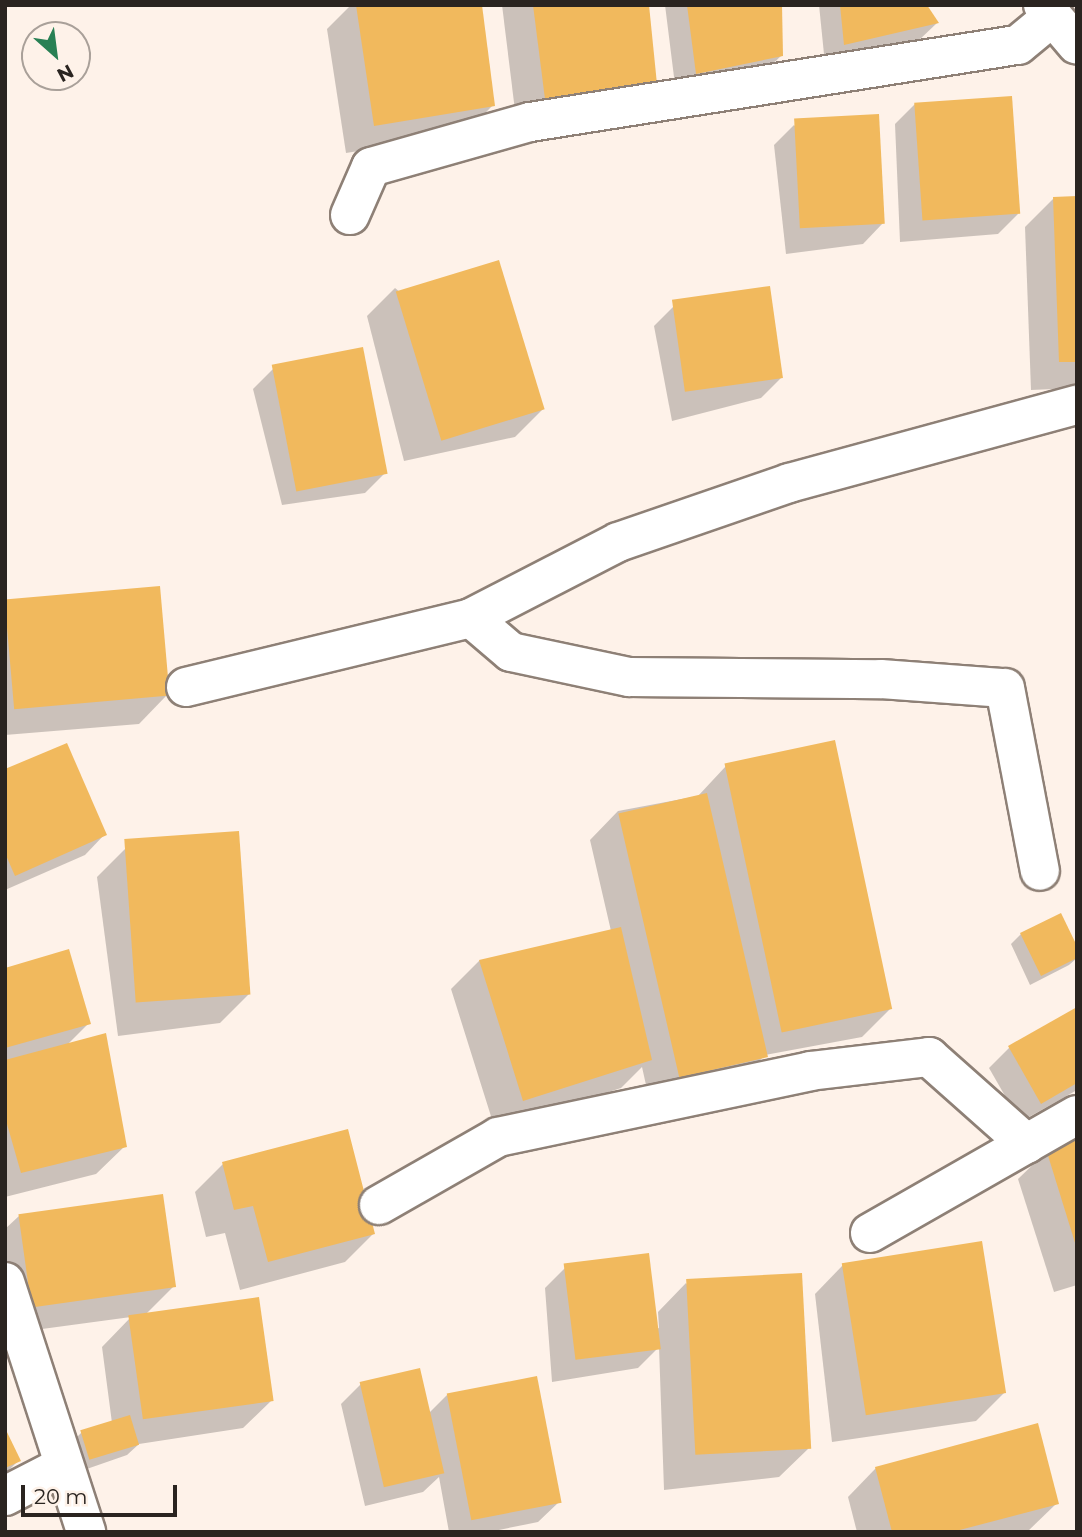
<!DOCTYPE html>
<style>
body{margin:0}
#map{position:relative;width:1082px;height:1537px;overflow:hidden;background:#fef2e9;font-family:Montserrat,sans-serif}
div>[style]{position:absolute}
.shadow>*{inset:0;background:#0003}
.building>*{inset:0;background:#f1b95d;transform-origin:0 0}
.roads{filter:drop-shadow(2px 0 #8e8076) drop-shadow(-2px 0 #8e8076) drop-shadow(0 2px #8e8076) drop-shadow(0 -2px #8e8076)}
.street>*{height:38px;margin:-19px;padding:0 19px;transform-origin:19px;border-radius:19px;background:#fff}
.secondary>*{height:38px;margin:-19px;padding:0 19px;transform-origin:19px;border-radius:19px;background:#fff}
span{translate:-50% -50%;white-space:nowrap;text-align:center;line-height:1.15;-webkit-text-stroke:5px #fef2e9;paint-order:stroke}
.frame{position:absolute;inset:0;border:7px solid #2a2420;pointer-events:none}
.north{position:absolute;left:21px;top:21px;width:70px;height:70px;box-sizing:border-box;background:#fef2e9;border:2px solid #a9a099;border-radius:50%;rotate:152deg;font-size:19px;font-weight:700;line-height:28px;text-align:center;color:#2a2420}
.north::after{content:'';display:block;margin:auto;width:24px;height:32px;background:#288054;clip-path:polygon(50% 0,100% 100%,50% 72%,0 100%)}
.scale{position:absolute;left:21px;top:1485px;width:156px;height:32px;box-sizing:border-box;border:4px solid #2a2420;border-top:0;padding-left:9px;font-size:21px;line-height:24px;white-space:nowrap;color:#2a2420;-webkit-text-stroke:5px #fef2e9;paint-order:stroke}
</style>
<div id="map">
<div class="shadow">
<div style="clip-path:polygon(351px 5px,480px 5px,493px 105px,465px 134px,346px 153px,327px 29px)"></div>
<div style="clip-path:polygon(502px 5px,648px 5px,518px 135px)"></div>
<div style="clip-path:polygon(665px 5px,780px 5px,782px 55px,761px 75px,676px 93px)"></div>
<div style="clip-path:polygon(819px 5px,925px 5px,937px 23px,917px 42px,825px 64px)"></div>
<div style="clip-path:polygon(915px 104px,1018px 214px,998px 234px,900px 242px,895px 124px)"></div>
<div style="clip-path:polygon(794px 125px,883px 223px,863px 244px,786px 254px,774px 145px)"></div>
<div style="clip-path:polygon(1054px 198px,1077px 198px,1077px 388px,1031px 390px,1025px 227px)"></div>
<div style="clip-path:polygon(395px 288px,543px 409px,515px 437px,404px 461px,367px 316px)"></div>
<div style="clip-path:polygon(674px 306px,781px 378px,761px 398px,672px 421px,654px 326px)"></div>
<div style="clip-path:polygon(273px 369px,385px 473px,365px 493px,282px 505px,253px 389px)"></div>
<div style="clip-path:polygon(5px 602px,167px 695px,139px 724px,5px 735px)"></div>
<div style="clip-path:polygon(726px 766px,890px 1009px,862px 1037px,765px 1055px,737px 1085px,652px 1112px,642px 1067px,621px 1088px,495px 1129px,451px 989px,479px 961px,611px 931px,590px 840px,618px 811px,698px 796px)"></div>
<div style="clip-path:polygon(5px 771px,105px 834px,85px 855px,5px 890px)"></div>
<div style="clip-path:polygon(125px 849px,249px 994px,220px 1023px,118px 1036px,97px 877px)"></div>
<div style="clip-path:polygon(1021px 934px,1077px 958px,1069px 965px,1030px 985px,1011px 944px)"></div>
<div style="clip-path:polygon(5px 969px,89px 1023px,67px 1045px,125px 1146px,96px 1174px,5px 1197px)"></div>
<div style="clip-path:polygon(1077px 1009px,1077px 1090px,1020px 1122px,989px 1068px,1009px 1048px)"></div>
<div style="clip-path:polygon(1077px 1141px,1077px 1285px,1054px 1292px,1018px 1179px,1047px 1151px)"></div>
<div style="clip-path:polygon(223px 1164px,373px 1234px,345px 1262px,240px 1290px,225px 1233px,206px 1237px,195px 1192px)"></div>
<div style="clip-path:polygon(19px 1216px,174px 1286px,144px 1316px,272px 1400px,243px 1428px,139px 1444px,127px 1455px,81px 1471px,72px 1442px,82px 1432px,112px 1423px,102px 1347px,131px 1317px,5px 1334px,5px 1229px)"></div>
<div style="clip-path:polygon(843px 1265px,1005px 1392px,976px 1421px,832px 1442px,815px 1294px)"></div>
<div style="clip-path:polygon(565px 1268px,656px 1329px,659px 1328px,658px 1312px,686px 1283px,808px 1449px,779px 1477px,664px 1490px,659px 1347px,638px 1368px,552px 1382px,545px 1288px)"></div>
<div style="clip-path:polygon(361px 1384px,429px 1413px,447px 1395px,559px 1502px,538px 1522px,489px 1532px,449px 1532px,439px 1477px,423px 1492px,365px 1506px,341px 1404px)"></div>
<div style="clip-path:polygon(5px 1433px,18px 1461px,5px 1474px)"></div>
<div style="clip-path:polygon(876px 1468px,1057px 1503px,1027px 1532px,857px 1532px,848px 1497px)"></div>
</div>
<div class="building">
<div style="clip-path:polygon(356px 5px,482px 5px,495px 106px,374px 126px)"></div>
<div style="clip-path:polygon(533px 5px,649px 5px,658px 94px,546px 107px)"></div>
<div style="clip-path:polygon(687px 5px,782px 5px,783px 56px,696px 74px)"></div>
<div style="clip-path:polygon(840px 5px,927px 5px,939px 23px,844px 45px)"></div>
<div style="left:1012px;top:96px;width:118px;height:98px;rotate:86deg"></div>
<div style="left:879px;top:114px;width:110px;height:85px;rotate:87deg"></div>
<div style="clip-path:polygon(1077px 196px,1077px 362px,1059px 362px,1053px 197px)"></div>
<div style="left:499px;top:260px;width:156px;height:108px;rotate:73deg"></div>
<div style="left:770px;top:286px;width:93px;height:99px;rotate:82deg"></div>
<div style="left:363px;top:347px;width:129px;height:93px;rotate:79deg"></div>
<div style="left:160px;top:586px;width:110px;height:156px;rotate:85deg"></div>
<div style="left:835px;top:740px;width:275px;height:113px;rotate:78deg"></div>
<div style="clip-path:polygon(67px 743px,107px 835px,15px 876px,5px 853px,5px 769px)"></div>
<div style="left:707px;top:793px;width:271px;height:91px;rotate:77deg"></div>
<div style="left:239px;top:831px;width:164px;height:115px;rotate:86deg"></div>
<div style="clip-path:polygon(1061px 913px,1077px 946px,1077px 958px,1041px 976px,1020px 933px)"></div>
<div style="clip-path:polygon(621px 927px,652px 1060px,523px 1101px,479px 960px)"></div>
<div style="clip-path:polygon(69px 949px,91px 1024px,5px 1048px,5px 968px)"></div>
<div style="clip-path:polygon(1077px 1007px,1077px 1083px,1041px 1104px,1008px 1046px)"></div>
<div style="clip-path:polygon(106px 1033px,127px 1147px,21px 1173px,5px 1117px,5px 1060px)"></div>
<div style="clip-path:polygon(348px 1129px,375px 1234px,268px 1262px,253px 1206px,234px 1210px,222px 1162px)"></div>
<div style="clip-path:polygon(1077px 1139px,1077px 1246px,1076px 1246px,1046px 1149px)"></div>
<div style="left:163px;top:1194px;width:94px;height:146px;rotate:82deg"></div>
<div style="left:982px;top:1241px;width:154px;height:142px;rotate:81deg"></div>
<div style="left:649px;top:1253px;width:97px;height:86px;rotate:83deg"></div>
<div style="left:802px;top:1273px;width:176px;height:116px;rotate:87deg"></div>
<div style="left:259px;top:1297px;width:105px;height:132px;rotate:82deg"></div>
<div style="left:420px;top:1368px;width:108px;height:62px;rotate:77deg"></div>
<div style="left:537px;top:1376px;width:129px;height:92px;rotate:79deg"></div>
<div style="left:130px;top:1415px;width:31px;height:52px;rotate:73deg"></div>
<div style="clip-path:polygon(1038px 1423px,1059px 1504px,952px 1532px,892px 1532px,875px 1467px)"></div>
<div style="clip-path:polygon(5px 1428px,21px 1461px,5px 1468px)"></div>
</div>
<div class="roads">
<div class="street">
<div style="left:350px;top:215px;width:52px;rotate:-66.4deg"></div>
<div style="left:371px;top:167px;width:165px;rotate:-15.8deg"></div>
<div style="left:530px;top:122px;width:494px;rotate:-9deg"></div>
<div style="left:1018px;top:45px;width:44px;rotate:-39.5deg"></div>
<div style="left:471px;top:618px;width:52px;rotate:40.4deg"></div>
<div style="left:511px;top:652px;width:121px;rotate:12deg"></div>
<div style="left:629px;top:677px;width:252px;rotate:0.5deg"></div>
<div style="left:881px;top:679px;width:124px;rotate:4.2deg"></div>
<div style="left:1005px;top:688px;width:186px;rotate:79.2deg"></div>
<div style="left:186px;top:687px;width:293px;rotate:-13.6deg"></div>
<div style="left:471px;top:618px;width:165px;rotate:-27.3deg"></div>
<div style="left:618px;top:542px;width:181px;rotate:-19deg"></div>
<div style="left:789px;top:483px;width:298px;rotate:-15.2deg"></div>
<div style="left:379px;top:1205px;width:137px;rotate:-29.7deg"></div>
<div style="left:498px;top:1137px;width:319px;rotate:-11.9deg"></div>
<div style="left:810px;top:1071px;width:120px;rotate:-6.7deg"></div>
<div style="left:929px;top:1057px;width:131px;rotate:41.6deg"></div>
<div style="left:870px;top:1233px;width:238px;rotate:-29.7deg"></div>
<div style="left:5px;top:1282px;width:263px;rotate:72deg"></div>
<div style="left:5px;top:1496px;width:65px;rotate:-27.3deg"></div>
</div>
<div class="secondary">
<div style="left:1043px;top:5px;width:52px;rotate:49.6deg"></div>
</div>
</div>
<div class="frame"></div>
<div class="north">N</div>
<div class="scale">20 m</div>
</div>
